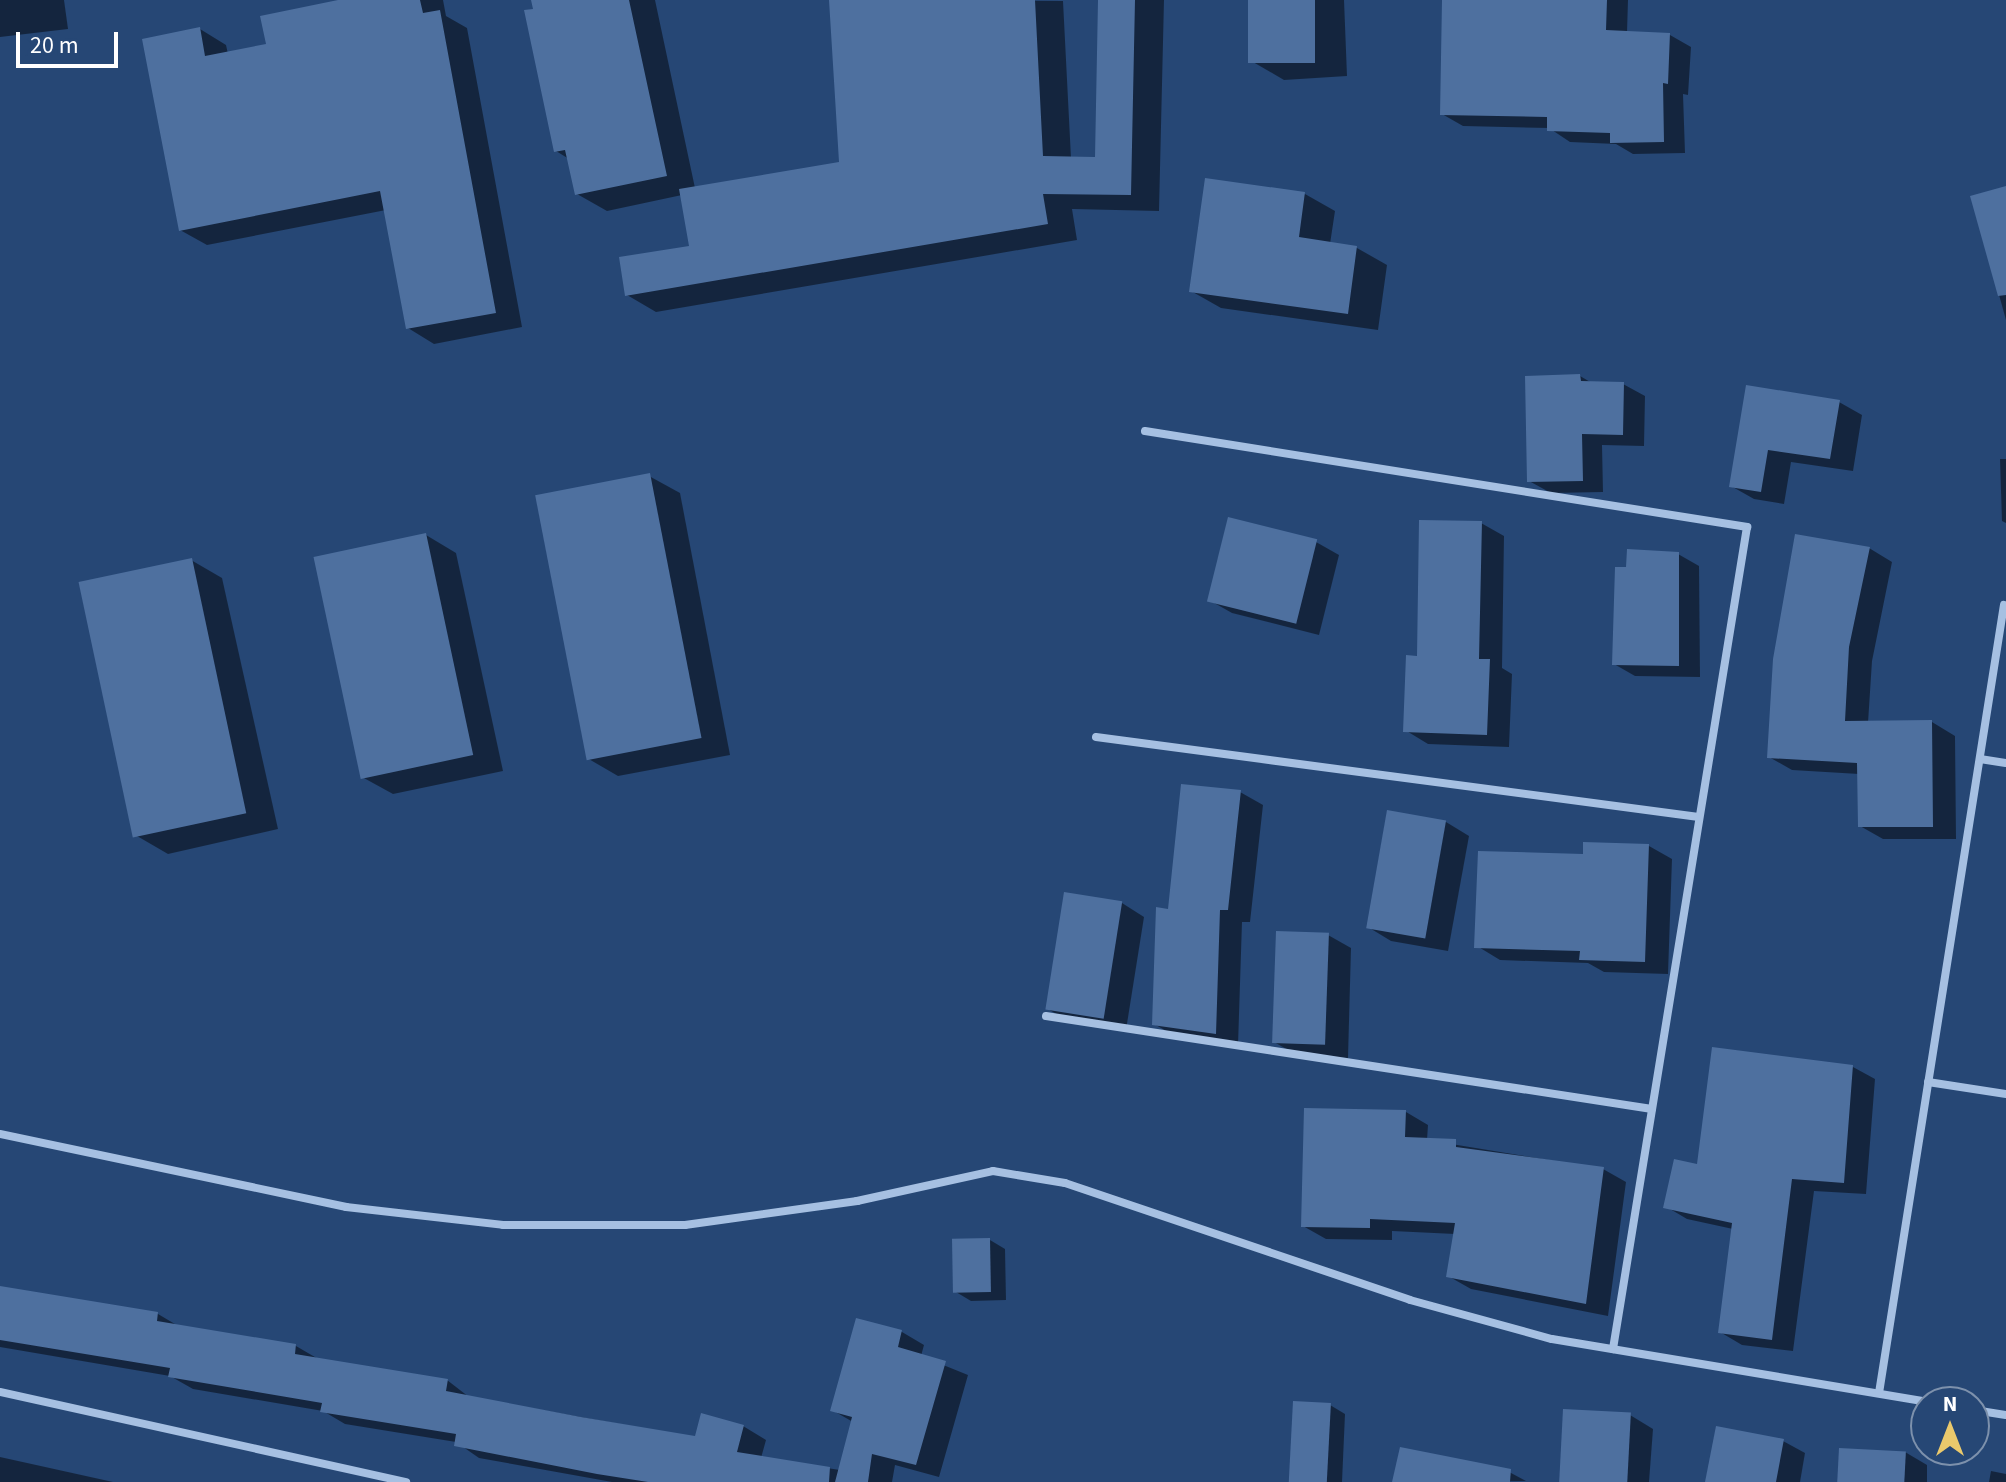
<!DOCTYPE html>
<style>
body{margin:0}
#map{position:relative;width:2006px;height:1482px;overflow:hidden;background:#264775;font-family:"Source Sans 3",sans-serif}
div>[style]{position:absolute}
.shadow>*{inset:0;background:#0007}
.building>*{inset:0;background:#4e709f;transform-origin:0 0}
.minor>*{height:8px;margin:-4px;padding:0 4px;transform-origin:4px;border-radius:4px;background:#a6c0e2}
span{translate:-50% -50%;white-space:nowrap;text-align:center;line-height:1.15;-webkit-text-stroke:6px #264775;paint-order:stroke}
.north{position:absolute;left:1910px;top:1386px;width:80px;height:80px;box-sizing:border-box;background:#264775;border:2px solid #7d91ac;border-radius:50%;rotate:0deg;font-size:22px;font-weight:700;line-height:32px;text-align:center;color:#fff}
.north::after{content:'';display:block;margin:auto;width:28px;height:36px;background:#eac96c;clip-path:polygon(50% 0,100% 100%,50% 72%,0 100%)}
.scale{position:absolute;left:16px;top:32px;width:102px;height:36px;box-sizing:border-box;border:4px solid #fff;border-top:0;padding-left:10px;font-size:24px;line-height:28px;white-space:nowrap;color:#fff;-webkit-text-stroke:6px #264775;paint-order:stroke}
</style>
<div id="map">
<div class="shadow">
<div style="clip-path:polygon(0 0,64px 0,68px 29px,0 37px)"></div>
<div style="clip-path:polygon(341px 0,443px 0,446px 16px,467px 28px,522px 327px,434px 344px,408px 328px,386px 210px,207px 245px,180px 230px,200px 29px,226px 45px,228px 54px,268px 46px)"></div>
<div style="clip-path:polygon(533px 0,655px 0,695px 188px,841px 163px,831px 0,1063px 1px,1071px 158px,1097px 159px,1100px 0,1164px 0,1159px 211px,1072px 209px,1077px 240px,656px 312px,627px 295px,692px 247px,682px 195px,607px 211px,577px 194px,569px 159px,556px 151px)"></div>
<div style="clip-path:polygon(1250px 0,1344px 0,1347px 76px,1284px 80px,1253px 62px)"></div>
<div style="clip-path:polygon(1444px 0,1628px 0,1627px 33px,1670px 35px,1691px 47px,1688px 95px,1683px 94px,1685px 153px,1633px 154px,1616px 144px,1570px 142px,1549px 128px,1463px 126px,1442px 114px)"></div>
<div style="clip-path:polygon(2006px 188px,2006px 320px,1972px 197px)"></div>
<div style="clip-path:polygon(1305px 194px,1335px 211px,1330px 244px,1357px 248px,1387px 265px,1378px 330px,1221px 308px,1191px 291px)"></div>
<div style="clip-path:polygon(1580px 376px,1592px 383px,1623px 384px,1645px 396px,1644px 446px,1602px 445px,1603px 492px,1551px 493px,1529px 481px)"></div>
<div style="clip-path:polygon(1747px 387px,1839px 402px,1862px 415px,1853px 471px,1791px 462px,1784px 504px,1754px 499px,1731px 486px)"></div>
<div style="clip-path:polygon(2000px 459px,2006px 459px,2006px 523px,2002px 521px)"></div>
<div style="clip-path:polygon(649px 476px,680px 493px,730px 755px,618px 776px,587px 758px)"></div>
<div style="clip-path:polygon(1481px 523px,1504px 536px,1502px 668px,1512px 674px,1509px 747px,1428px 744px,1405px 730px,1419px 658px)"></div>
<div style="clip-path:polygon(426px 535px,456px 553px,503px 771px,393px 794px,362px 777px)"></div>
<div style="clip-path:polygon(1316px 542px,1339px 555px,1319px 635px,1232px 613px,1209px 600px)"></div>
<div style="clip-path:polygon(1869px 548px,1892px 562px,1872px 661px,1868px 723px,1932px 722px,1955px 736px,1956px 839px,1883px 839px,1860px 826px,1859px 774px,1792px 770px,1769px 757px)"></div>
<div style="clip-path:polygon(1678px 554px,1699px 566px,1700px 677px,1635px 676px,1614px 664px,1628px 569px)"></div>
<div style="clip-path:polygon(191px 560px,222px 578px,278px 829px,168px 854px,137px 836px)"></div>
<div style="clip-path:polygon(1240px 792px,1263px 805px,1250px 922px,1242px 922px,1238px 1046px,1177px 1037px,1154px 1024px,1170px 911px)"></div>
<div style="clip-path:polygon(1389px 812px,1446px 822px,1469px 836px,1448px 951px,1391px 941px,1368px 927px)"></div>
<div style="clip-path:polygon(1649px 846px,1672px 859px,1668px 974px,1604px 972px,1588px 963px,1500px 960px,1477px 946px,1585px 856px)"></div>
<div style="clip-path:polygon(1122px 903px,1144px 917px,1126px 1030px,1069px 1021px,1046px 1008px)"></div>
<div style="clip-path:polygon(1328px 935px,1351px 948px,1348px 1058px,1297px 1055px,1274px 1042px)"></div>
<div style="clip-path:polygon(1853px 1067px,1875px 1079px,1866px 1194px,1814px 1191px,1793px 1351px,1742px 1345px,1720px 1332px,1733px 1229px,1687px 1219px,1665px 1206px,1698px 1167px)"></div>
<div style="clip-path:polygon(1406px 1112px,1428px 1125px,1427px 1140px,1603px 1169px,1626px 1182px,1608px 1316px,1471px 1289px,1448px 1276px,1455px 1234px,1392px 1231px,1392px 1240px,1326px 1239px,1303px 1226px)"></div>
<div style="clip-path:polygon(990px 1240px,1005px 1249px,1006px 1300px,971px 1301px,956px 1292px)"></div>
<div style="clip-path:polygon(0 1287px,158px 1314px,180px 1327px,296px 1346px,320px 1360px,447px 1380px,469px 1397px,697px 1438px,743px 1426px,766px 1440px,761px 1458px,840px 1470px,853px 1422px,832px 1410px,858px 1320px,902px 1332px,924px 1345px,921px 1356px,968px 1375px,939px 1477px,895px 1465px,892px 1482px,612px 1482px,479px 1458px,456px 1442px,345px 1424px,323px 1411px,193px 1389px,170px 1376px,0 1347px)"></div>
<div style="clip-path:polygon(1330px 1405px,1345px 1414px,1342px 1482px,1292px 1482px)"></div>
<div style="clip-path:polygon(1630px 1415px,1653px 1429px,1649px 1482px,1560px 1482px)"></div>
<div style="clip-path:polygon(1783px 1441px,1805px 1453px,1800px 1482px,1707px 1482px)"></div>
<div style="clip-path:polygon(1401px 1449px,1511px 1473px,1526px 1481px,1394px 1482px)"></div>
<div style="clip-path:polygon(1905px 1452px,1927px 1465px,1927px 1482px,1840px 1482px)"></div>
<div style="clip-path:polygon(0 1457px,113px 1482px,0 1482px)"></div>
<div style="clip-path:polygon(1991px 1471px,2006px 1474px,2006px 1482px,1989px 1482px)"></div>
</div>
<div class="building">
<div style="clip-path:polygon(338px 0,420px 0,423px 13px,440px 10px,496px 313px,406px 329px,380px 191px,179px 231px,142px 39px,200px 27px,205px 56px,266px 44px,260px 16px)"></div>
<div style="clip-path:polygon(531px 0,629px 0,667px 176px,575px 195px,565px 150px,554px 152px,524px 10px,533px 9px)"></div>
<div style="clip-path:polygon(829px 0,1035px 0,1043px 156px,1095px 157px,1098px 0,1135px 0,1131px 195px,1043px 194px,1048px 224px,625px 296px,619px 257px,689px 246px,679px 189px,839px 162px)"></div>
<div style="left:1248px;top:0;width:67px;height:63px"></div>
<div style="clip-path:polygon(1442px 0,1607px 0,1606px 30px,1670px 33px,1668px 84px,1663px 83px,1664px 142px,1610px 143px,1610px 133px,1547px 131px,1547px 117px,1440px 115px)"></div>
<div style="clip-path:polygon(1205px 178px,1305px 192px,1299px 237px,1357px 246px,1348px 314px,1189px 292px)"></div>
<div style="clip-path:polygon(2006px 186px,2006px 295px,1998px 296px,1970px 196px)"></div>
<div style="clip-path:polygon(1580px 374px,1581px 381px,1624px 382px,1623px 435px,1582px 434px,1583px 481px,1527px 482px,1525px 376px)"></div>
<div style="clip-path:polygon(1746px 385px,1840px 400px,1830px 459px,1768px 450px,1761px 492px,1729px 487px)"></div>
<div style="left:650px;top:473px;width:270px;height:117px;rotate:79deg"></div>
<div style="left:1228px;top:517px;width:92px;height:87px;rotate:14deg"></div>
<div style="clip-path:polygon(1419px 520px,1482px 521px,1479px 659px,1490px 659px,1487px 735px,1403px 732px,1406px 655px,1417px 656px)"></div>
<div style="left:426px;top:533px;width:227px;height:115px;rotate:78deg"></div>
<div style="clip-path:polygon(1795px 534px,1870px 547px,1849px 647px,1845px 721px,1932px 720px,1933px 827px,1858px 827px,1857px 763px,1767px 758px,1773px 659px)"></div>
<div style="clip-path:polygon(1627px 549px,1679px 552px,1679px 666px,1612px 665px,1615px 567px,1626px 567px)"></div>
<div style="left:192px;top:558px;width:261px;height:116px;rotate:78deg"></div>
<div style="clip-path:polygon(1181px 784px,1241px 790px,1228px 910px,1220px 910px,1216px 1034px,1152px 1025px,1156px 907px,1168px 909px)"></div>
<div style="left:1387px;top:810px;width:60px;height:120px;rotate:10deg"></div>
<div style="clip-path:polygon(1583px 842px,1649px 844px,1645px 962px,1579px 960px,1580px 951px,1474px 948px,1478px 851px,1583px 854px)"></div>
<div style="left:1064px;top:892px;width:59px;height:119px;rotate:9deg"></div>
<div style="left:1276px;top:931px;width:53px;height:112px;rotate:2deg"></div>
<div style="clip-path:polygon(1712px 1047px,1853px 1065px,1844px 1183px,1792px 1179px,1772px 1340px,1718px 1333px,1732px 1223px,1663px 1208px,1674px 1159px,1697px 1164px)"></div>
<div style="clip-path:polygon(1304px 1108px,1406px 1110px,1405px 1137px,1456px 1139px,1456px 1147px,1604px 1167px,1586px 1304px,1446px 1277px,1455px 1223px,1370px 1219px,1370px 1228px,1301px 1227px)"></div>
<div style="left:990px;top:1238px;width:54px;height:38px;rotate:89deg"></div>
<div style="clip-path:polygon(0 1286px,158px 1312px,157px 1321px,296px 1344px,295px 1354px,448px 1379px,446px 1391px,581px 1417px,695px 1436px,701px 1413px,744px 1425px,737px 1452px,830px 1467px,829px 1482px,648px 1482px,597px 1474px,454px 1446px,456px 1434px,320px 1412px,322px 1403px,168px 1377px,170px 1368px,0 1340px)"></div>
<div style="clip-path:polygon(856px 1318px,902px 1330px,898px 1347px,946px 1361px,916px 1465px,872px 1454px,868px 1482px,835px 1482px,852px 1417px,830px 1411px)"></div>
<div style="left:1293px;top:1401px;width:38px;height:81px;rotate:3deg"></div>
<div style="left:1563px;top:1409px;width:68px;height:73px;rotate:3deg"></div>
<div style="clip-path:polygon(1716px 1426px,1784px 1439px,1776px 1482px,1705px 1482px)"></div>
<div style="clip-path:polygon(1400px 1447px,1511px 1469px,1510px 1482px,1392px 1482px)"></div>
<div style="left:1839px;top:1448px;width:67px;height:34px;rotate:3deg"></div>
</div>
<div class="minor">
<div style="left:1145px;top:431px;width:610px;rotate:9.06deg"></div>
<div style="left:1747px;top:527px;width:833px;rotate:99.26deg"></div>
<div style="left:1096px;top:737px;width:608px;rotate:7.56deg"></div>
<div style="left:1980px;top:759px;width:26px;rotate:9deg"></div>
<div style="left:1046px;top:1016px;width:613px;rotate:8.72deg"></div>
<div style="left:1928px;top:1082px;width:79px;rotate:8.7deg"></div>
<div style="left:0;top:1134px;width:354px;rotate:11.9deg"></div>
<div style="left:346px;top:1207px;width:158px;rotate:6.5deg"></div>
<div style="left:503px;top:1225px;width:182px"></div>
<div style="left:685px;top:1225px;width:174px;rotate:-7.9deg"></div>
<div style="left:857px;top:1201px;width:139px;rotate:-12.4deg"></div>
<div style="left:993px;top:1171px;width:73px;rotate:9.5deg"></div>
<div style="left:1065px;top:1183px;width:364px;rotate:18.7deg"></div>
<div style="left:1410px;top:1300px;width:147px;rotate:15.4deg"></div>
<div style="left:1552px;top:1339px;width:383px;rotate:9.5deg"></div>
<div style="left:0;top:1392px;width:416px;rotate:12.5deg"></div>
<div style="left:1879px;top:1393px;width:798px;rotate:-80.99deg"></div>
<div style="left:1974px;top:1410px;width:32px;rotate:9deg"></div>
</div>
<div class="north">N</div>
<div class="scale">20 m</div>
</div>
